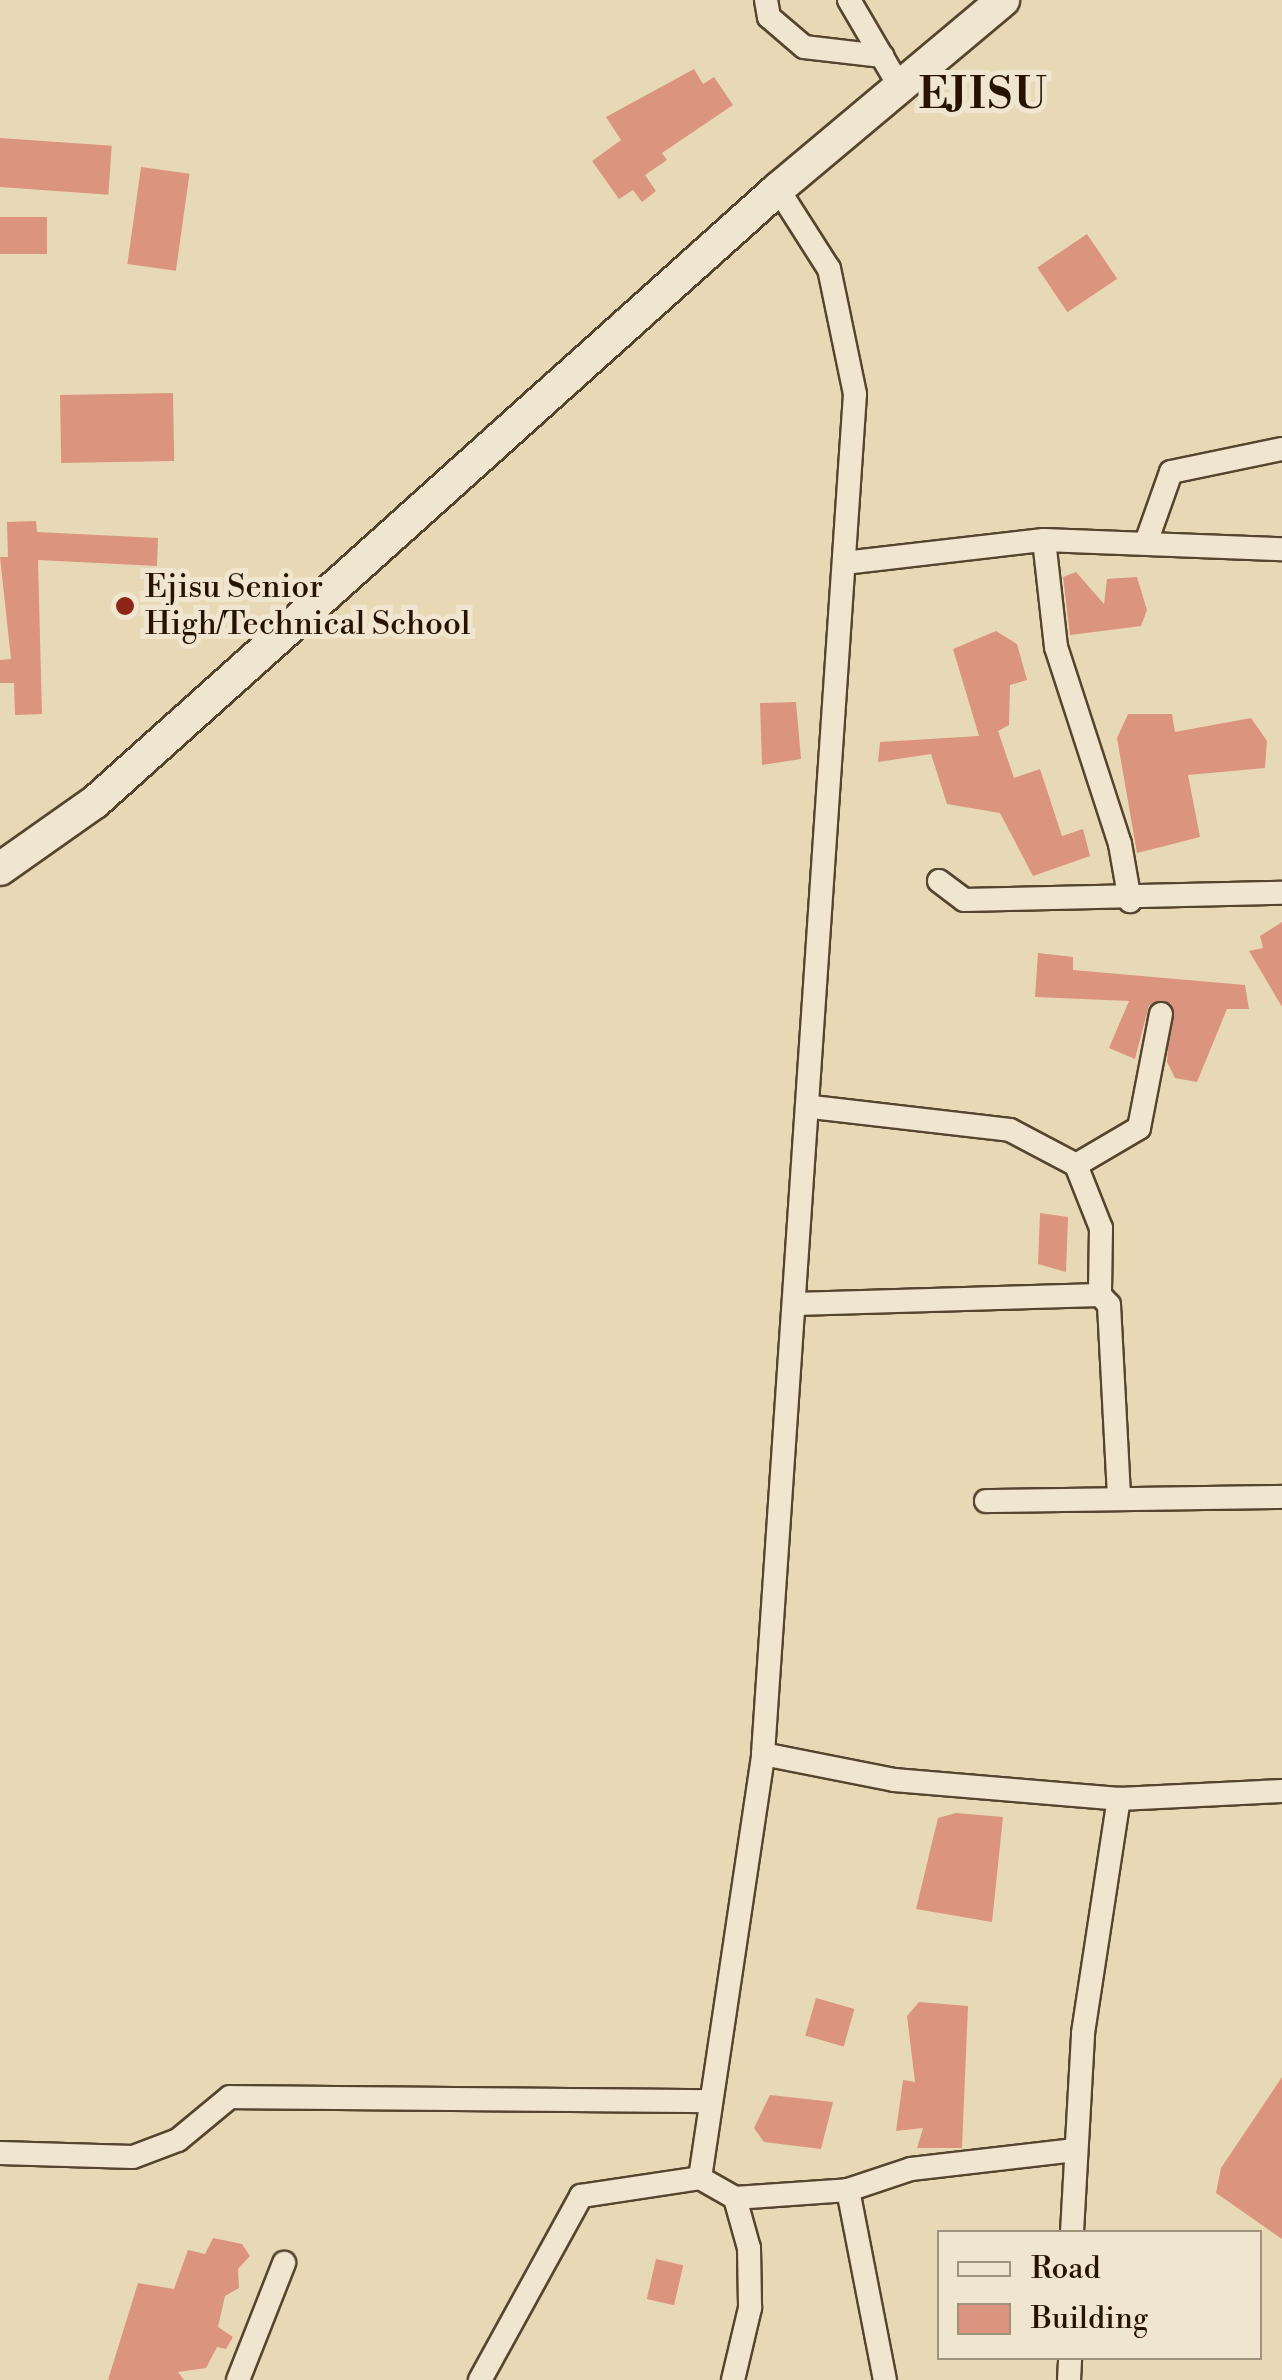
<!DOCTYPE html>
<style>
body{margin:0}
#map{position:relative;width:1282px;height:2380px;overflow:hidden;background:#e8d9b6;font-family:"Libre Bodoni",serif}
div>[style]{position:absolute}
.building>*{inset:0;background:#db947f;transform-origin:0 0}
.roads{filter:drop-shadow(2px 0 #56452e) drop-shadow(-2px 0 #56452e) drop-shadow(0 2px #56452e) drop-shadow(0 -2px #56452e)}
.street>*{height:22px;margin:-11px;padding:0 11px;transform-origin:11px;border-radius:11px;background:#f0e6d0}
.secondary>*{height:32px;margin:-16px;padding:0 16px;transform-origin:16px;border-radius:16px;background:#f0e6d0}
.dots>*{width:28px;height:28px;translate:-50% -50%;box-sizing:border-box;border:5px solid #f0e6d0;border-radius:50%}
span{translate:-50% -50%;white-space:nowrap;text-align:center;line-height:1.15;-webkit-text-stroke:10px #f0e6d0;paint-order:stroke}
.poi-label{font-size:32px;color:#261400}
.left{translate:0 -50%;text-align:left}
.district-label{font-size:42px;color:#261400;font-weight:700;letter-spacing:2.5px}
.legend{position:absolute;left:937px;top:2230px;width:325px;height:130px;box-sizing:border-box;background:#f0e6d0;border:2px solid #9f927d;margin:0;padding:12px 18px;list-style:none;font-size:30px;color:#261400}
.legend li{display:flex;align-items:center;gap:20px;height:50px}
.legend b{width:50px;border:2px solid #9f927d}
</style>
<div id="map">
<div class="building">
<div style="clip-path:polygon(694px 69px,703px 84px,714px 77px,733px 105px,662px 153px,667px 160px,645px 175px,656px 191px,642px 202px,633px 190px,619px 199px,592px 161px,621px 140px,606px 117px)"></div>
<div style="left:0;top:138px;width:112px;height:49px;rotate:4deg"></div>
<div style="left:141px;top:167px;width:49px;height:98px;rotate:8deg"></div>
<div style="left:0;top:217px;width:47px;height:37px"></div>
<div style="left:1087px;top:234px;width:54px;height:60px;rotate:56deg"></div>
<div style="left:173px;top:393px;width:68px;height:113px;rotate:89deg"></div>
<div style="clip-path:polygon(36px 521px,37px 532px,158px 538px,157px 566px,38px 560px,42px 714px,15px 715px,14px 683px,0 683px,0 660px,11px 659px,0 557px,8px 557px,7px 522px)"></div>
<div style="clip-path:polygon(1076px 572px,1104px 604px,1107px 579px,1137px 577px,1147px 610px,1141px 626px,1070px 635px,1063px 577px)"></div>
<div style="clip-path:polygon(996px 631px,1017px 644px,1027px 680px,1010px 685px,1009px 725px,998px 731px,1014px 778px,1040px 769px,1062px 836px,1083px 829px,1090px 856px,1033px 876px,1000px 813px,947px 804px,931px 754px,878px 762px,880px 742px,979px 736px,953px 649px)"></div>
<div style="clip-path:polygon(796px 702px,801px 759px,762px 765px,760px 703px)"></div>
<div style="clip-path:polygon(1128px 714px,1172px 714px,1175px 732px,1251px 718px,1267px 741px,1265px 768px,1188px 775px,1200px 837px,1137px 853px,1117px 738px)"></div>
<div style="clip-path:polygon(1282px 922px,1282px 1007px,1249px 951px,1263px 948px,1260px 936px)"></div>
<div style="clip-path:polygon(1038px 953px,1073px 957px,1073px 970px,1245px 985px,1249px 1009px,1227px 1009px,1197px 1082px,1175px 1078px,1167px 1062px,1171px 1003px,1149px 1005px,1135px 1059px,1109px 1048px,1129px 1001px,1035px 997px)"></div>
<div style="clip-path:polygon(1040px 1213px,1068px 1217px,1066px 1272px,1038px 1264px)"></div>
<div style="clip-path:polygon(956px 1813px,1003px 1817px,992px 1922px,916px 1909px,938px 1818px)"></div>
<div style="left:816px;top:1998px;width:40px;height:39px;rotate:16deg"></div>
<div style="clip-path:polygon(919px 2002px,968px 2006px,962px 2148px,917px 2148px,923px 2128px,896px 2131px,903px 2080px,915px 2082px,907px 2016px)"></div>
<div style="clip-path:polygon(1282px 2077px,1282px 2239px,1216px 2193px,1221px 2168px)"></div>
<div style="clip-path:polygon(770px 2095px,833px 2102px,821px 2149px,764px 2142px,754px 2128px)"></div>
<div style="clip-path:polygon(213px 2238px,242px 2244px,250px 2256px,238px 2269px,239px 2288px,225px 2296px,218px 2327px,233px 2337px,226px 2349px,217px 2347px,206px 2368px,178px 2372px,184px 2380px,108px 2380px,138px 2283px,174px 2289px,188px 2250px,205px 2254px)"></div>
<div style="left:656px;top:2259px;width:28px;height:41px;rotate:13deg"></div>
</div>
<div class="roads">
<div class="street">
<div style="left:766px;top:0;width:17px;rotate:80deg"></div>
<div style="left:769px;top:17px;width:46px;rotate:40.6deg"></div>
<div style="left:804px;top:47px;width:79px;rotate:6.6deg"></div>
<div style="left:849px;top:0;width:97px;rotate:59.7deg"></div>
<div style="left:1148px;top:537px;width:69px;rotate:-70.5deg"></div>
<div style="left:1171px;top:472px;width:113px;rotate:-11.7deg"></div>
<div style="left:1044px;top:540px;width:108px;rotate:83.6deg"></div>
<div style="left:1056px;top:647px;width:207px;rotate:72deg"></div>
<div style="left:1120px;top:844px;width:58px;rotate:80deg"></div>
<div style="left:844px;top:563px;width:201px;rotate:-6.6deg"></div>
<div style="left:1044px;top:540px;width:238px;rotate:2.2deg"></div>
<div style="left:939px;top:881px;width:31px;rotate:37deg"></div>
<div style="left:964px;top:900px;width:318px;rotate:-1.3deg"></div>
<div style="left:812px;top:1107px;width:199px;rotate:6.6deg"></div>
<div style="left:1010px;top:1130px;width:75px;rotate:27.9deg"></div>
<div style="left:1076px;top:1165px;width:68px;rotate:68.4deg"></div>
<div style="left:1101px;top:1228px;width:67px;rotate:90.9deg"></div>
<div style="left:1076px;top:1165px;width:73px;rotate:-30.4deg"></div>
<div style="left:1139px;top:1128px;width:116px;rotate:-79.1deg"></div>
<div style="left:795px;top:1304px;width:305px;rotate:-1.7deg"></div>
<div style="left:1100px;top:1295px;width:13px;rotate:48deg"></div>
<div style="left:1109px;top:1305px;width:194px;rotate:87deg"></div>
<div style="left:986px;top:1501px;width:296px;rotate:-0.8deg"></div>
<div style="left:763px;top:1754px;width:134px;rotate:11.2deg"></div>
<div style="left:894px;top:1780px;width:226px;rotate:4.8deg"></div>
<div style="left:1119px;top:1799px;width:163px;rotate:-2.8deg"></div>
<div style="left:0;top:2153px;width:133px;rotate:1.7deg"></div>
<div style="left:133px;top:2157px;width:48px;rotate:-20.7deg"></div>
<div style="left:178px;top:2140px;width:67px;rotate:-39.6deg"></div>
<div style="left:230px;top:2097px;width:476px;rotate:0.5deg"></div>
<div style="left:700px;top:2178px;width:429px;rotate:-81.5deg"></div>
<div style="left:763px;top:1754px;width:1363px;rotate:-86.13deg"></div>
<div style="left:855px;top:394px;width:128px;rotate:-101.7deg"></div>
<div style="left:829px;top:269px;width:95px;rotate:-122.5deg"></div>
<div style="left:848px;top:2190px;width:194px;rotate:79deg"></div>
<div style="left:735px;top:2198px;width:113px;rotate:-4deg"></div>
<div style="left:848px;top:2190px;width:66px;rotate:-18.4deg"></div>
<div style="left:911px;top:2169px;width:165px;rotate:-6.6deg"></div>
<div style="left:1072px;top:2232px;width:199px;rotate:-86.8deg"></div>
<div style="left:1083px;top:2033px;width:237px;rotate:-81.3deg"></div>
<div style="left:238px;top:2380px;width:126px;rotate:-68.5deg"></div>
<div style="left:480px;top:2380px;width:210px;rotate:-61.2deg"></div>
<div style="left:581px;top:2196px;width:120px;rotate:-8.6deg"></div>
<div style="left:700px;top:2178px;width:40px;rotate:29.7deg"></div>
<div style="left:735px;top:2198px;width:52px;rotate:74.4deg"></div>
<div style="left:749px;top:2248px;width:60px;rotate:89deg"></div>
<div style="left:750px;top:2308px;width:74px;rotate:103.3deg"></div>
<div style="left:1069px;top:2380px;width:22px;rotate:-87deg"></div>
</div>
<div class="secondary">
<div style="left:0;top:869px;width:116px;rotate:-35.2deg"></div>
<div style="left:95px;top:802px;width:918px;rotate:-41.91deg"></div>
<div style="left:778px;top:189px;width:294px;rotate:-40deg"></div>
</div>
</div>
<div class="dots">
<div style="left:125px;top:606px;background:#8f2418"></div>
</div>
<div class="poi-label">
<span class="left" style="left:145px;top:606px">Ejisu Senior<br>High/Technical School</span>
</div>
<div class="district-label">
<span style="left:984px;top:96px">EJISU</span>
</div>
<ul class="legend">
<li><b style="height:12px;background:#f0e6d0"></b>Road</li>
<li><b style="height:28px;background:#db947f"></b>Building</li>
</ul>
</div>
